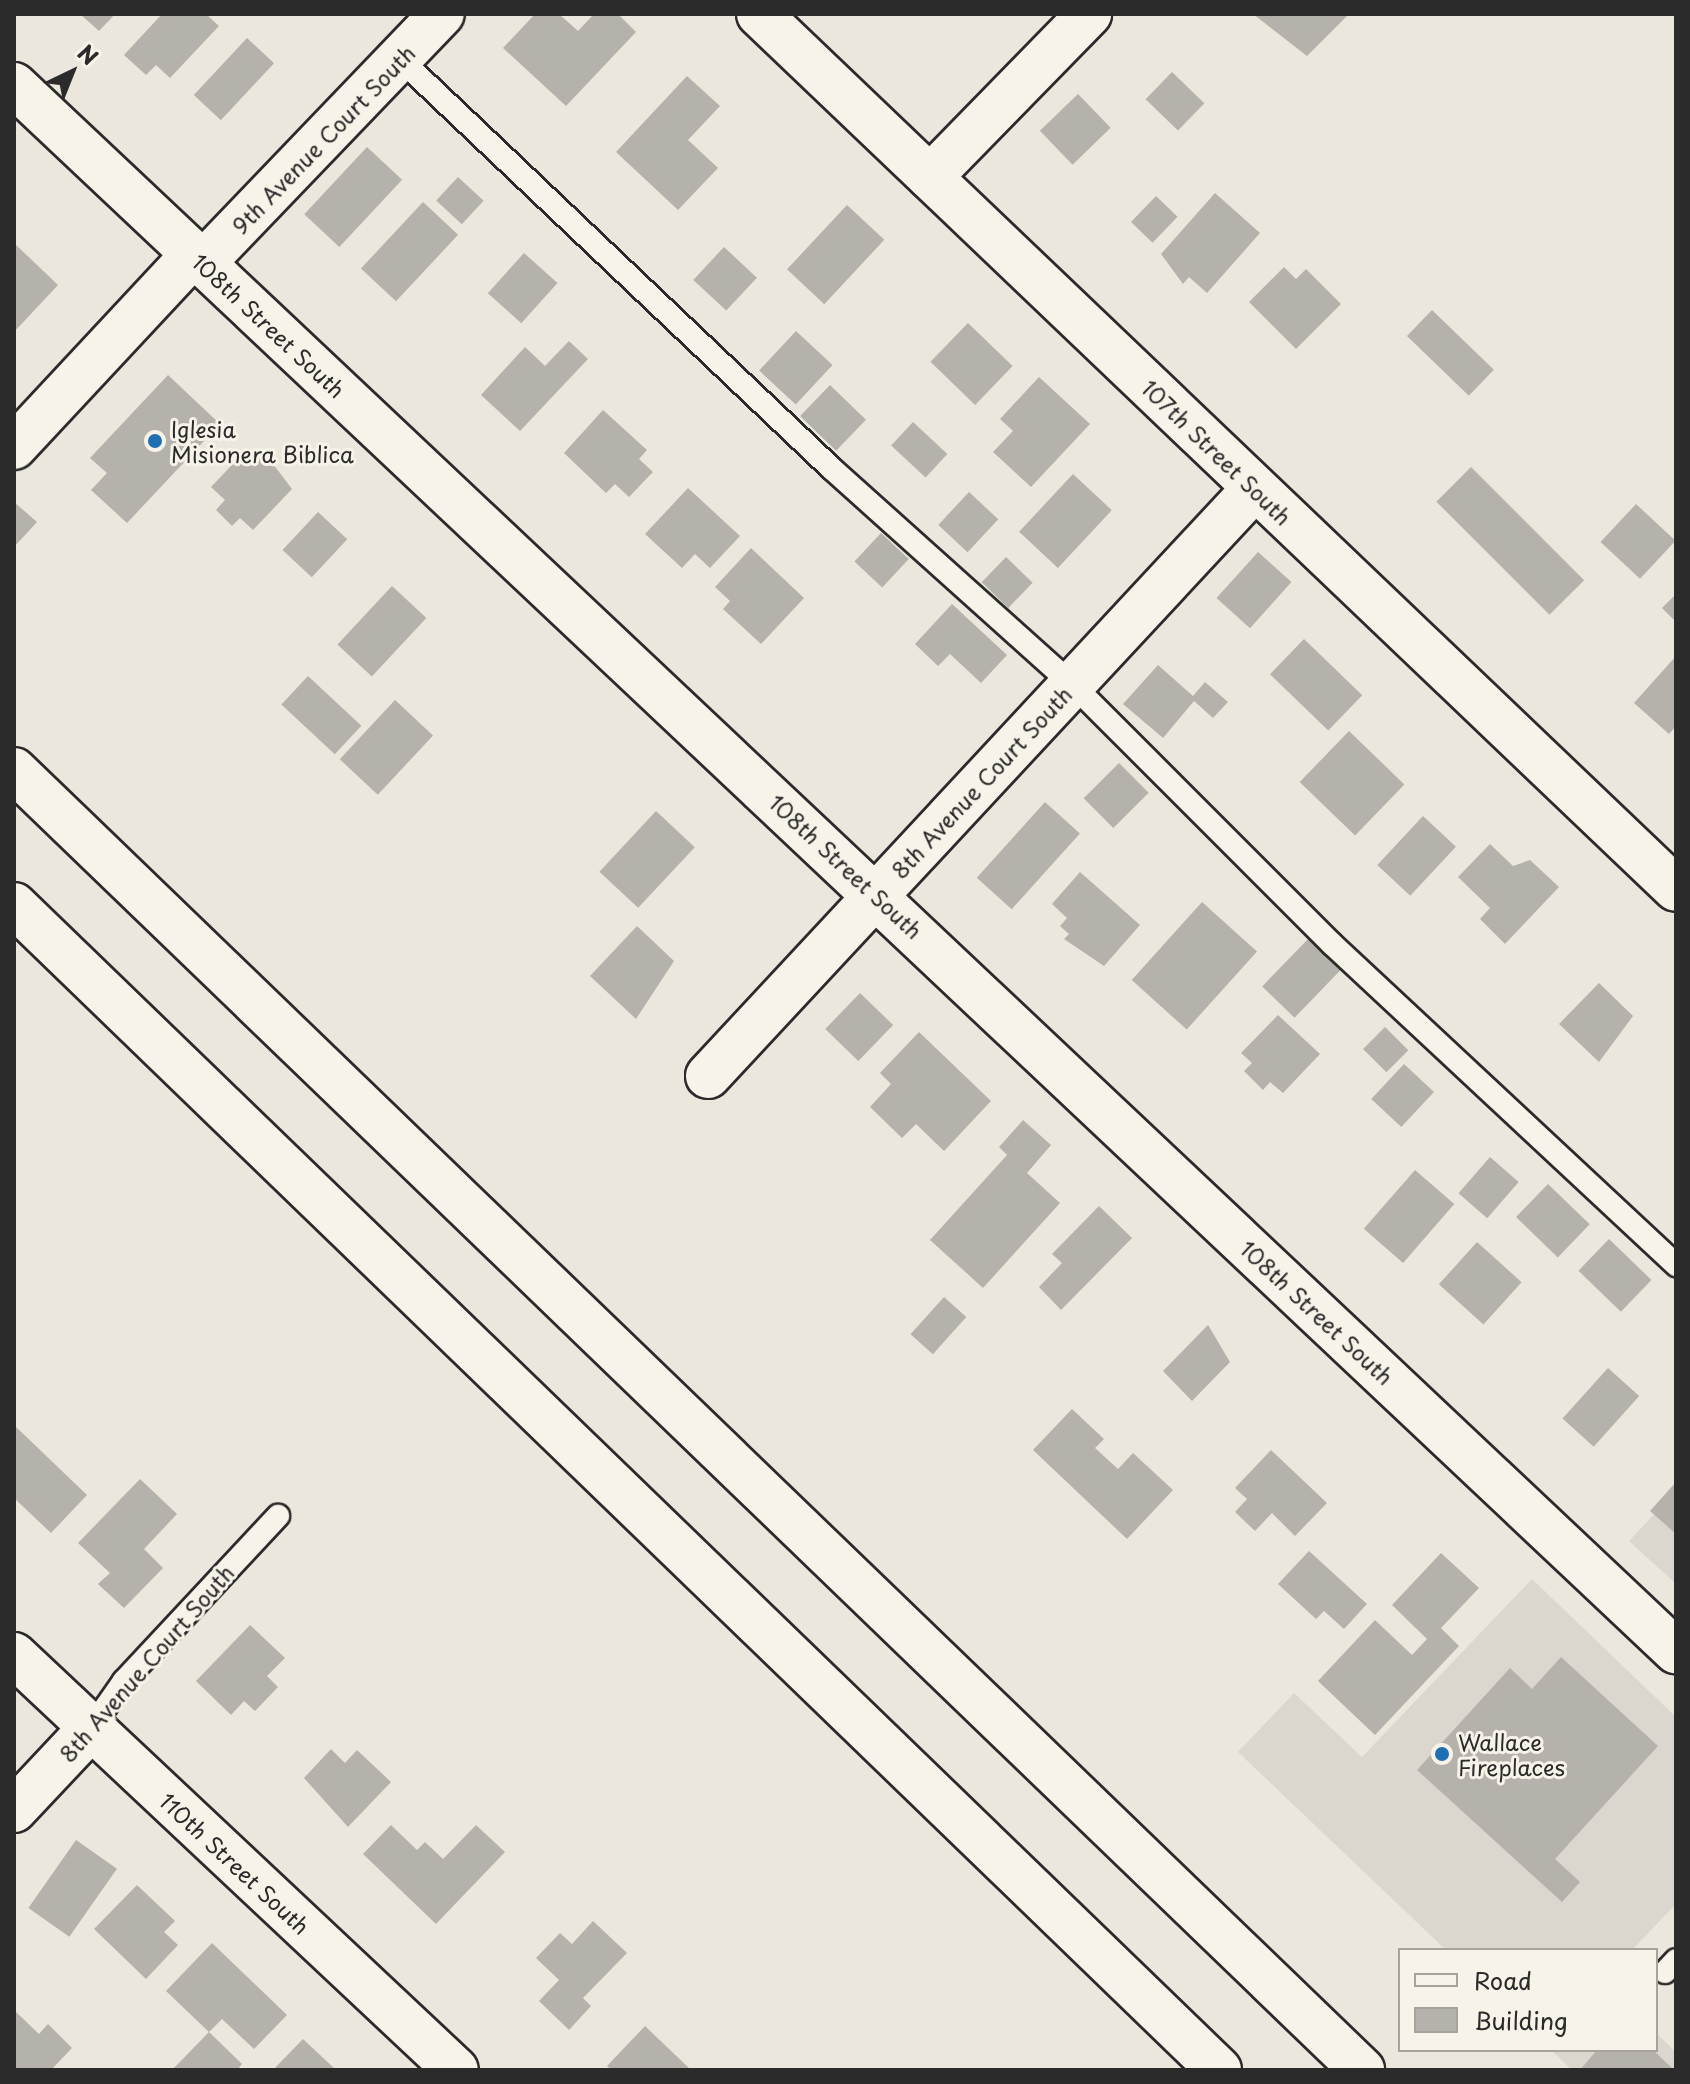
<!DOCTYPE html>
<style>
body{margin:0}
#map{position:relative;width:1690px;height:2084px;overflow:hidden;background:#ebe7dd;font-family:"Playpen Sans",sans-serif}
div>[style]{position:absolute}
.built>*{inset:0;background:#dbd7ce}
.building>*{inset:0;background:#b5b2ab;transform-origin:0 0}
.roads{filter:drop-shadow(2px 0 #2b2b2b) drop-shadow(-2px 0 #2b2b2b) drop-shadow(0 2px #2b2b2b) drop-shadow(0 -2px #2b2b2b)}
.lane>*{height:22px;margin:-11px;padding:0 11px;transform-origin:11px;border-radius:11px;background:#f7f3e8}
.street>*{height:44px;margin:-22px;padding:0 22px;transform-origin:22px;border-radius:22px;background:#f7f3e8}
.secondary>*{height:44px;margin:-22px;padding:0 22px;transform-origin:22px;border-radius:22px;background:#f7f3e8}
.highway>*{height:44px;margin:-22px;padding:0 22px;transform-origin:22px;border-radius:22px;background:#f7f3e8}
.dots>*{width:22px;height:22px;translate:-50% -50%;box-sizing:border-box;border:4px solid #f7f3e8;border-radius:50%}
span{translate:-50% -50%;white-space:nowrap;text-align:center;line-height:1.15;-webkit-text-stroke:6px #f7f3e8;paint-order:stroke}
.street-label{font-size:22px;color:#2b2b2b}
.poi-label{font-size:22px;color:#2b2b2b}
.left{translate:0 -50%;text-align:left}
.frame{position:absolute;inset:0;border:16px solid #2b2b2b;pointer-events:none}
.legend{position:absolute;left:1398px;top:1948px;width:260px;height:104px;box-sizing:border-box;background:#f7f3e8;border:2px solid #a5a39c;margin:0;padding:10px 14px;list-style:none;font-size:24px;color:#2b2b2b}
.legend li{display:flex;align-items:center;gap:16px;height:40px}
.legend b{width:40px;border:2px solid #a5a39c}
.north{position:absolute;left:32px;top:32px;width:80px;height:80px;-webkit-text-stroke:6px #f7f3e8;paint-order:stroke;rotate:43deg;font-size:22px;font-weight:700;line-height:32px;text-align:center;color:#2b2b2b}
.north::after{content:'';display:block;margin:auto;width:28px;height:36px;background:#2b2b2b;clip-path:polygon(50% 0,100% 100%,50% 72%,0 100%)}
</style>
<div id="map">
<div class="built">
<div style="clip-path:polygon(1676px 1491px,1676px 1584px,1629px 1541px)"></div>
<div style="clip-path:polygon(1532px 1579px,1676px 1717px,1676px 1904px,1632px 1950px,1446px 1950px,1238px 1752px,1294px 1693px,1362px 1757px)"></div>
<div style="clip-path:polygon(1656px 2033px,1676px 2052px,1676px 2070px,1572px 2070px,1551px 2050px,1656px 2050px)"></div>
</div>
<div class="building">
<div style="clip-path:polygon(80px 14px,115px 14px,99px 31px)"></div>
<div style="clip-path:polygon(162px 14px,206px 14px,219px 26px,170px 78px,156px 65px,146px 75px,124px 55px)"></div>
<div style="clip-path:polygon(535px 14px,559px 14px,578px 31px,594px 14px,618px 14px,636px 32px,566px 106px,503px 48px)"></div>
<div style="clip-path:polygon(1253px 14px,1349px 14px,1307px 56px)"></div>
<div style="left:247px;top:38px;width:37px;height:78px;rotate:43deg"></div>
<div style="left:1172px;top:72px;width:45px;height:38px;rotate:44deg"></div>
<div style="clip-path:polygon(687px 76px,720px 106px,688px 140px,718px 168px,678px 210px,616px 152px)"></div>
<div style="left:1078px;top:94px;width:47px;height:53px;rotate:46deg"></div>
<div style="left:367px;top:147px;width:48px;height:92px;rotate:43deg"></div>
<div style="left:458px;top:177px;width:35px;height:32px;rotate:43deg"></div>
<div style="clip-path:polygon(1215px 193px,1260px 233px,1207px 293px,1189px 277px,1183px 284px,1161px 254px)"></div>
<div style="left:1156px;top:196px;width:30px;height:36px;rotate:44deg"></div>
<div style="left:423px;top:202px;width:48px;height:91px;rotate:43deg"></div>
<div style="left:847px;top:205px;width:51px;height:88px;rotate:43deg"></div>
<div style="clip-path:polygon(14px 243px,58px 285px,14px 332px)"></div>
<div style="left:724px;top:247px;width:45px;height:45px;rotate:43deg"></div>
<div style="left:524px;top:253px;width:45px;height:54px;rotate:42deg"></div>
<div style="clip-path:polygon(1284px 267px,1296px 279px,1306px 269px,1341px 304px,1296px 349px,1249px 302px)"></div>
<div style="left:1432px;top:310px;width:86px;height:36px;rotate:44deg"></div>
<div style="left:968px;top:323px;width:62px;height:54px;rotate:44deg"></div>
<div style="left:796px;top:331px;width:50px;height:54px;rotate:43deg"></div>
<div style="clip-path:polygon(569px 341px,588px 359px,520px 431px,481px 395px,525px 347px,545px 366px)"></div>
<div style="clip-path:polygon(168px 375px,220px 424px,127px 523px,91px 490px,107px 473px,90px 458px)"></div>
<div style="clip-path:polygon(1039px 377px,1090px 424px,1031px 487px,993px 452px,1013px 431px,1000px 419px)"></div>
<div style="left:830px;top:385px;width:50px;height:43px;rotate:44deg"></div>
<div style="clip-path:polygon(603px 410px,647px 450px,639px 459px,653px 472px,629px 497px,615px 484px,606px 493px,564px 453px)"></div>
<div style="left:913px;top:422px;width:47px;height:32px;rotate:43deg"></div>
<div style="clip-path:polygon(248px 448px,262px 461px,267px 456px,292px 489px,253px 530px,240px 518px,232px 526px,216px 510px,225px 500px,211px 487px)"></div>
<div style="left:1471px;top:467px;width:160px;height:49px;rotate:45deg"></div>
<div style="left:1073px;top:474px;width:53px;height:79px;rotate:43deg"></div>
<div style="clip-path:polygon(688px 488px,740px 536px,710px 568px,695px 554px,682px 568px,645px 534px)"></div>
<div style="left:969px;top:492px;width:40px;height:45px;rotate:43deg"></div>
<div style="clip-path:polygon(14px 502px,37px 522px,14px 547px)"></div>
<div style="left:1636px;top:504px;width:54px;height:52px;rotate:43deg"></div>
<div style="left:318px;top:512px;width:40px;height:52px;rotate:43deg"></div>
<div style="left:881px;top:533px;width:38px;height:39px;rotate:43deg"></div>
<div style="clip-path:polygon(751px 548px,804px 598px,761px 644px,723px 609px,730px 601px,715px 587px)"></div>
<div style="left:1258px;top:552px;width:45px;height:62px;rotate:42deg"></div>
<div style="left:1006px;top:557px;width:37px;height:35px;rotate:44deg"></div>
<div style="left:392px;top:586px;width:47px;height:80px;rotate:43deg"></div>
<div style="clip-path:polygon(1676px 594px,1676px 622px,1662px 608px)"></div>
<div style="clip-path:polygon(952px 604px,1007px 655px,981px 683px,950px 654px,938px 666px,915px 644px)"></div>
<div style="left:1304px;top:639px;width:81px;height:49px;rotate:44deg"></div>
<div style="clip-path:polygon(1676px 656px,1676px 726px,1669px 734px,1634px 703px)"></div>
<div style="clip-path:polygon(1158px 665px,1193px 696px,1205px 682px,1228px 702px,1213px 718px,1194px 701px,1163px 738px,1123px 704px)"></div>
<div style="left:308px;top:676px;width:73px;height:39px;rotate:43deg"></div>
<div style="left:395px;top:700px;width:52px;height:81px;rotate:43deg"></div>
<div style="left:1349px;top:731px;width:77px;height:71px;rotate:44deg"></div>
<div style="left:1119px;top:763px;width:42px;height:50px;rotate:45deg"></div>
<div style="left:1045px;top:802px;width:47px;height:102px;rotate:42deg"></div>
<div style="left:656px;top:811px;width:53px;height:83px;rotate:43deg"></div>
<div style="left:1423px;top:816px;width:45px;height:67px;rotate:43deg"></div>
<div style="clip-path:polygon(1490px 844px,1513px 866px,1530px 860px,1559px 887px,1505px 944px,1480px 919px,1490px 908px,1458px 877px)"></div>
<div style="clip-path:polygon(1080px 872px,1140px 925px,1104px 966px,1064px 939px,1069px 934px,1060px 926px,1067px 918px,1052px 904px)"></div>
<div style="left:1202px;top:902px;width:74px;height:105px;rotate:42deg"></div>
<div style="clip-path:polygon(637px 926px,674px 961px,636px 1019px,590px 976px)"></div>
<div style="left:1308px;top:939px;width:45px;height:66px;rotate:44deg"></div>
<div style="clip-path:polygon(1599px 983px,1633px 1016px,1599px 1062px,1559px 1024px)"></div>
<div style="left:860px;top:993px;width:46px;height:50px;rotate:44deg"></div>
<div style="clip-path:polygon(1278px 1015px,1320px 1054px,1283px 1093px,1270px 1082px,1263px 1090px,1244px 1071px,1252px 1063px,1241px 1053px)"></div>
<div style="left:1385px;top:1027px;width:33px;height:31px;rotate:45deg"></div>
<div style="clip-path:polygon(919px 1032px,991px 1101px,944px 1151px,916px 1124px,902px 1138px,870px 1107px,891px 1084px,880px 1073px)"></div>
<div style="left:1404px;top:1064px;width:41px;height:48px;rotate:43deg"></div>
<div style="clip-path:polygon(1023px 1120px,1051px 1145px,1027px 1173px,1060px 1203px,983px 1288px,930px 1240px,1007px 1155px,999px 1147px)"></div>
<div style="left:1490px;top:1157px;width:38px;height:48px;rotate:41deg"></div>
<div style="left:1415px;top:1170px;width:52px;height:78px;rotate:41deg"></div>
<div style="left:1548px;top:1184px;width:58px;height:46px;rotate:44deg"></div>
<div style="clip-path:polygon(1099px 1206px,1132px 1238px,1061px 1310px,1039px 1287px,1062px 1263px,1052px 1254px)"></div>
<div style="left:1609px;top:1239px;width:59px;height:44px;rotate:44deg"></div>
<div style="left:1477px;top:1242px;width:60px;height:57px;rotate:42deg"></div>
<div style="left:944px;top:1297px;width:30px;height:50px;rotate:42deg"></div>
<div style="clip-path:polygon(1208px 1325px,1230px 1362px,1192px 1401px,1163px 1371px)"></div>
<div style="left:1608px;top:1368px;width:42px;height:68px;rotate:42deg"></div>
<div style="clip-path:polygon(1072px 1409px,1104px 1439px,1095px 1448px,1118px 1469px,1133px 1453px,1173px 1490px,1127px 1539px,1033px 1450px)"></div>
<div style="clip-path:polygon(14px 1425px,87px 1495px,51px 1533px,14px 1498px)"></div>
<div style="clip-path:polygon(1271px 1450px,1327px 1503px,1295px 1536px,1272px 1513px,1255px 1531px,1235px 1512px,1247px 1499px,1235px 1488px)"></div>
<div style="clip-path:polygon(140px 1479px,177px 1514px,144px 1549px,163px 1568px,124px 1608px,98px 1584px,110px 1573px,78px 1543px)"></div>
<div style="clip-path:polygon(1676px 1482px,1676px 1534px,1650px 1511px)"></div>
<div style="clip-path:polygon(1309px 1551px,1367px 1604px,1344px 1629px,1324px 1611px,1316px 1619px,1278px 1584px)"></div>
<div style="clip-path:polygon(1441px 1553px,1479px 1588px,1441px 1628px,1459px 1646px,1375px 1735px,1318px 1681px,1375px 1620px,1412px 1655px,1427px 1639px,1392px 1605px)"></div>
<div style="clip-path:polygon(250px 1625px,285px 1658px,267px 1676px,278px 1687px,255px 1711px,244px 1701px,231px 1715px,196px 1681px)"></div>
<div style="clip-path:polygon(1561px 1657px,1658px 1746px,1555px 1859px,1580px 1882px,1562px 1902px,1417px 1770px,1510px 1668px,1532px 1689px)"></div>
<div style="clip-path:polygon(331px 1749px,345px 1763px,357px 1750px,391px 1782px,348px 1827px,304px 1778px)"></div>
<div style="clip-path:polygon(391px 1825px,417px 1850px,425px 1842px,443px 1859px,476px 1825px,505px 1852px,436px 1924px,363px 1854px)"></div>
<div style="left:76px;top:1840px;width:50px;height:83px;rotate:35deg"></div>
<div style="clip-path:polygon(137px 1885px,175px 1921px,164px 1932px,178px 1945px,146px 1979px,94px 1929px)"></div>
<div style="clip-path:polygon(593px 1921px,627px 1953px,583px 1998px,591px 2006px,569px 2030px,539px 2001px,559px 1980px,536px 1958px,560px 1933px,572px 1944px)"></div>
<div style="clip-path:polygon(212px 1943px,287px 2015px,254px 2049px,222px 2019px,209px 2032px,166px 1991px)"></div>
<div style="clip-path:polygon(14px 2010px,39px 2034px,48px 2024px,72px 2048px,51px 2070px,14px 2070px)"></div>
<div style="clip-path:polygon(645px 2026px,691px 2070px,612px 2070px,607px 2066px)"></div>
<div style="clip-path:polygon(209px 2032px,242px 2064px,237px 2070px,172px 2070px)"></div>
<div style="clip-path:polygon(303px 2039px,336px 2070px,273px 2070px)"></div>
<div style="clip-path:polygon(1597px 2050px,1653px 2050px,1674px 2070px,1580px 2070px)"></div>
</div>
<div class="roads">
<div class="lane">
<div style="left:399px;top:58px;width:596px;rotate:43.5deg"></div>
<div style="left:831px;top:468px;width:324px;rotate:41.9deg"></div>
<div style="left:1072px;top:684px;width:368px;rotate:45deg"></div>
<div style="left:1332px;top:944px;width:471px;rotate:43deg"></div>
<div style="left:91px;top:1728px;width:57px;rotate:-54.9deg"></div>
<div style="left:124px;top:1681px;width:226px;rotate:-47deg"></div>
<div style="left:1665px;top:1972px;width:16px;rotate:-47deg"></div>
</div>
<div class="street">
<div style="left:759px;top:14px;width:1267px;rotate:43.66deg"></div>
<div style="left:930px;top:177px;width:228px;rotate:-45.7deg"></div>
<div style="left:203px;top:263px;width:345px;rotate:-46.2deg"></div>
<div style="left:14px;top:447px;width:264px;rotate:-47deg"></div>
<div style="left:708px;top:1076px;width:803px;rotate:-47.07deg"></div>
<div style="left:14px;top:1655px;width:606px;rotate:43.2deg"></div>
<div style="left:14px;top:1810px;width:112px;rotate:-46.8deg"></div>
</div>
<div class="secondary">
<div style="left:14px;top:85px;width:2284px;rotate:43.3deg"></div>
</div>
<div class="highway">
<div style="left:14px;top:770px;width:1873px;rotate:43.96deg"></div>
<div style="left:14px;top:905px;width:1676px;rotate:44.03deg"></div>
</div>
</div>
<div class="dots">
<div style="left:155px;top:441px;background:#1f6fb2"></div>
<div style="left:1442px;top:1754px;background:#1f6fb2"></div>
</div>
<div class="street-label">
<span style="left:323px;top:139px;rotate:-46deg">9th Avenue Court South</span>
<span style="left:269px;top:325px;rotate:43deg">108th Street South</span>
<span style="left:1217px;top:452px;rotate:44deg">107th Street South</span>
<span style="left:981px;top:782px;rotate:-47deg">8th Avenue Court South</span>
<span style="left:846px;top:866px;rotate:43deg">108th Street South</span>
<span style="left:1317px;top:1312px;rotate:43deg">108th Street South</span>
<span style="left:146px;top:1663px;rotate:-49deg">8th Avenue Court South</span>
<span style="left:235px;top:1863px;rotate:43deg">110th Street South</span>
</div>
<div class="poi-label">
<span class="left" style="left:171px;top:441px">Iglesia<br>Misionera Biblica</span>
<span class="left" style="left:1458px;top:1754px">Wallace<br>Fireplaces</span>
</div>
<div class="frame"></div>
<ul class="legend">
<li><b style="height:10px;background:#f7f3e8"></b>Road</li>
<li><b style="height:22px;background:#b5b2ab"></b>Building</li>
</ul>
<div class="north">N</div>
</div>
